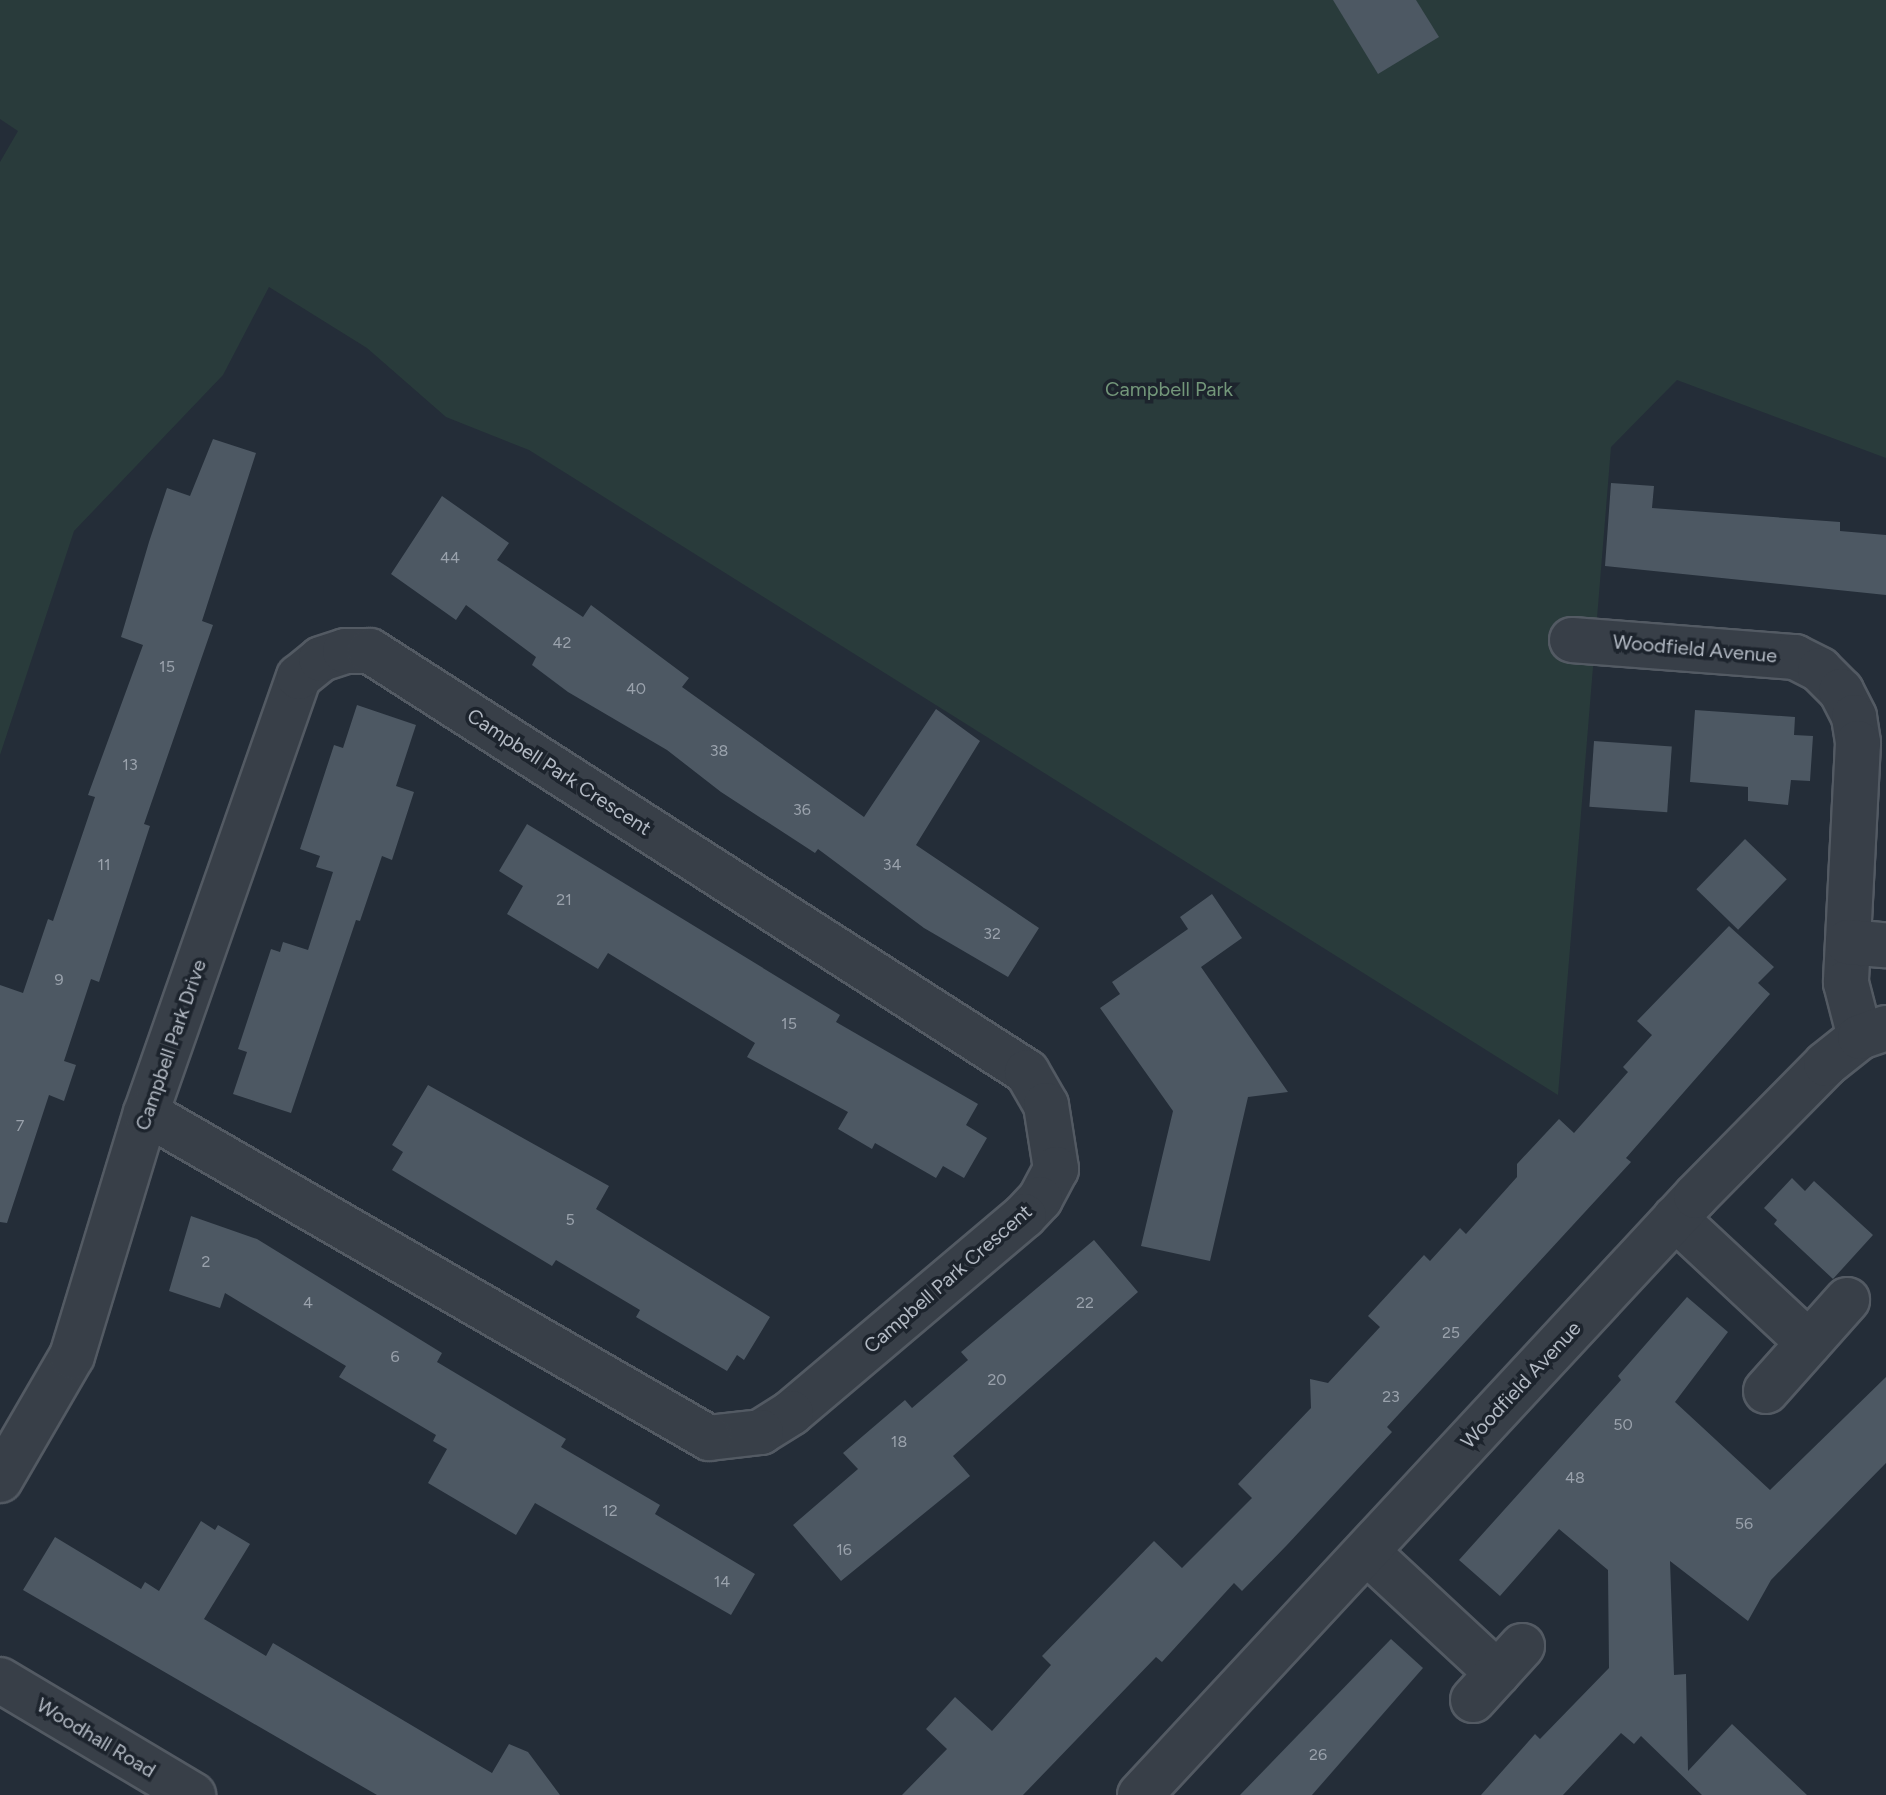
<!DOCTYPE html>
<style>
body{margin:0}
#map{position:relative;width:1886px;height:1795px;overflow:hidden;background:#242d38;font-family:Figtree,sans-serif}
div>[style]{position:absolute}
.green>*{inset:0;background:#293b3b}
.building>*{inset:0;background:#4d5863;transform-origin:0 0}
.roads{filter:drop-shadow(2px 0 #535a63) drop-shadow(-2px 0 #535a63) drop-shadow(0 2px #535a63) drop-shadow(0 -2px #535a63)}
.minor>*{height:44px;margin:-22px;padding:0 22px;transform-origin:22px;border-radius:22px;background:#383f48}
span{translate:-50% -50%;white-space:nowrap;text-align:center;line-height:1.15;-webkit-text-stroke:7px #1d242d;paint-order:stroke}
.number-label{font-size:16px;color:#9aa2ac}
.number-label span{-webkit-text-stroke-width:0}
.park-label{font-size:20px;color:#73977a}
.street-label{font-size:20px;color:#b3bac4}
</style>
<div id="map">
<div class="green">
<div style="clip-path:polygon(0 0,1886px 0,1886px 458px,1677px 380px,1611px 447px,1558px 1095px,529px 450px,446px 417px,367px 348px,269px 287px,223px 375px,74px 531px,0 755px,0 162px,18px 131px,0 119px)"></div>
</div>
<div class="building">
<div style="clip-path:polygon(1333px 0,1416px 0,1439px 37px,1378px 74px)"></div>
<div style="clip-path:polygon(213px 439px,256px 453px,202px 621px,213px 625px,144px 824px,150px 826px,99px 982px,91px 979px,64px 1061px,76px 1065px,64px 1101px,49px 1095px,7px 1223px,0 1222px,0 985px,23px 993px,48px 919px,53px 921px,95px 797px,88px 795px,143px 645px,121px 637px,149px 542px,167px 488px,190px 496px)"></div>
<div style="clip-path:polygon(1611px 483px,1654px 486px,1652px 508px,1840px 522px,1840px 531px,1886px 535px,1886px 595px,1605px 566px)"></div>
<div style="clip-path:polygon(442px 496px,509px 543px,497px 560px,583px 617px,591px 605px,689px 678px,682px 687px,864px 817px,936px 709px,980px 741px,916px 845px,1039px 928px,1008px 977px,924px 928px,818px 849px,815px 853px,721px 792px,667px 750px,568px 692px,532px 665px,536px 657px,466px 605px,456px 620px,391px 574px)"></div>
<div style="clip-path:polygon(357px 705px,416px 725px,396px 786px,414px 792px,392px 860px,382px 856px,360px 921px,356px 920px,291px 1113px,233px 1094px,247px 1052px,238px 1049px,271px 949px,280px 952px,283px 942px,308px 950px,333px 872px,316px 867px,320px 856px,300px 849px,334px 745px,343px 748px)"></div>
<div style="clip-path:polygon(1695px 710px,1795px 717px,1794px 735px,1813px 736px,1810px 781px,1791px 780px,1788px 805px,1748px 801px,1748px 787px,1690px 782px)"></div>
<div style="left:1594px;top:741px;width:78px;height:66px;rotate:4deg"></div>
<div style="clip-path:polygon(527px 824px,840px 1015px,836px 1022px,978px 1104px,966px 1125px,987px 1138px,964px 1178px,943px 1166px,936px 1178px,875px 1143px,872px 1149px,838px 1129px,848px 1112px,747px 1057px,755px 1043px,608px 953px,598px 969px,507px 914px,523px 886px,499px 871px)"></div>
<div style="left:1745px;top:839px;width:58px;height:70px;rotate:44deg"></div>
<div style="clip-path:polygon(1212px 894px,1242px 938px,1201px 967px,1288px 1092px,1248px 1097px,1210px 1261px,1141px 1246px,1173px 1111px,1100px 1008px,1120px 994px,1112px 982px,1188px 929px,1180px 917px)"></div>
<div style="clip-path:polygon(1729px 926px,1774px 967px,1758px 983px,1770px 994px,1626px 1158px,1631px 1162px,1387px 1427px,1392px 1432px,1287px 1545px,1242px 1591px,1234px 1583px,1162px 1662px,1156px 1657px,1023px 1795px,902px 1795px,947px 1749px,926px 1729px,955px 1697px,992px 1731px,1051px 1665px,1042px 1656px,1154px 1541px,1182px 1568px,1252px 1498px,1238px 1484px,1311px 1408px,1310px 1379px,1328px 1383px,1380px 1327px,1368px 1316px,1424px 1255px,1430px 1261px,1460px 1228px,1466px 1234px,1517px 1177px,1517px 1164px,1559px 1119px,1574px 1133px,1628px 1072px,1623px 1067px,1652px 1035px,1637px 1021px)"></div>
<div style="clip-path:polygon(428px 1085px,609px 1186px,596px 1209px,770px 1317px,744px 1360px,737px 1355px,727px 1371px,636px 1317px,640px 1310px,556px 1260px,552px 1266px,392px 1170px,403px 1152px,392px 1145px)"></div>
<div style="clip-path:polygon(1792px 1178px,1805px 1191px,1814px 1181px,1873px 1235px,1833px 1279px,1774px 1224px,1777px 1220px,1764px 1208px)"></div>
<div style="clip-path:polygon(191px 1216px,257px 1239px,442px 1353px,437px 1362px,566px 1439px,561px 1447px,660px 1505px,655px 1514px,755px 1574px,731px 1615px,535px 1503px,516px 1535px,428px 1483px,447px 1449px,433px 1441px,436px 1435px,339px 1377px,346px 1366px,225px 1293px,220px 1308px,169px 1291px)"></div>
<div style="clip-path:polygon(1094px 1240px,1138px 1292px,953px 1456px,970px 1476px,841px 1581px,793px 1525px,858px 1469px,843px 1453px,905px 1400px,912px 1408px,968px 1360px,961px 1352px)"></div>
<div style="clip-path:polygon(1687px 1297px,1728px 1332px,1675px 1402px,1770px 1490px,1886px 1377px,1886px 1463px,1771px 1580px,1748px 1621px,1670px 1561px,1674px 1675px,1686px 1674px,1688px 1771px,1732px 1724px,1807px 1795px,1702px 1795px,1641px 1736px,1634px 1744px,1621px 1733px,1563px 1795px,1481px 1795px,1535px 1734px,1540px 1739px,1609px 1668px,1608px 1570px,1559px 1529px,1500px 1596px,1459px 1560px,1621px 1380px,1618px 1376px)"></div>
<div style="clip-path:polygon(201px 1521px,215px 1530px,218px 1525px,250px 1544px,204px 1619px,266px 1656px,273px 1643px,492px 1773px,509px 1744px,528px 1752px,560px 1795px,377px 1795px,23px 1590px,55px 1537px,141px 1589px,145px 1582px,159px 1591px)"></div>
<div style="clip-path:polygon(1391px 1639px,1423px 1668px,1312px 1795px,1240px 1795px)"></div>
</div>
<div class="roads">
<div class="minor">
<div style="left:1572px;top:640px;width:224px;rotate:4.4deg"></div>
<div style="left:1795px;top:657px;width:28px;rotate:27deg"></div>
<div style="left:1820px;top:670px;width:30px;rotate:45deg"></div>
<div style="left:1841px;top:691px;width:29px;rotate:63deg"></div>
<div style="left:1854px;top:717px;width:26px;rotate:81deg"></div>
<div style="left:1858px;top:743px;width:240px;rotate:92.9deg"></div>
<div style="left:1846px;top:983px;width:56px;rotate:75.5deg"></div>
<div style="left:1848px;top:942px;width:38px;rotate:5deg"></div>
<div style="left:1675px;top:1218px;width:183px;rotate:43deg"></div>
<div style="left:1766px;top:1391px;width:122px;rotate:-48.3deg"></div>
<div style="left:0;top:1480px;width:143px;rotate:-59.9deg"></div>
<div style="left:72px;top:1356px;width:254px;rotate:-73.1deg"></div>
<div style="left:146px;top:1113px;width:462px;rotate:-70.7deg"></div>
<div style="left:299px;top:677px;width:28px;rotate:-39deg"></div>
<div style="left:321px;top:659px;width:25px;rotate:-18deg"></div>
<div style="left:345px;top:651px;width:25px"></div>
<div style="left:370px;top:651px;width:780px;rotate:32.65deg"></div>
<div style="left:1027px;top:1072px;width:38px;rotate:60deg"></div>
<div style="left:1046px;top:1105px;width:65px;rotate:81.1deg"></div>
<div style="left:1056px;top:1169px;width:34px;rotate:118deg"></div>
<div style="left:1040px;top:1199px;width:23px;rotate:133deg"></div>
<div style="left:1024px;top:1216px;width:305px;rotate:139.8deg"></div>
<div style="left:791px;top:1413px;width:36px;rotate:148deg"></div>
<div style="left:761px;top:1432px;width:52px;rotate:173.4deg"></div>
<div style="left:709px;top:1438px;width:650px;rotate:-150deg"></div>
<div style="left:1367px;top:1552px;width:178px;rotate:42.9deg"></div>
<div style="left:0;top:1680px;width:225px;rotate:30.8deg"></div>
<div style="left:1473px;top:1700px;width:73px;rotate:-47.8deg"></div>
<div style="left:1140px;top:1795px;width:817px;rotate:-47.13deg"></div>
<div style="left:1696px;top:1196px;width:185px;rotate:-45.4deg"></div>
<div style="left:1826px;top:1064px;width:43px;rotate:-38.5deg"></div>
<div style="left:1860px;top:1037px;width:28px;rotate:-19deg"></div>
</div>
</div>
<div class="number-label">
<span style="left:450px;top:558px">44</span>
<span style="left:562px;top:643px">42</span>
<span style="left:167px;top:667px">15</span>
<span style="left:636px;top:689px">40</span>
<span style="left:719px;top:751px">38</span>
<span style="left:130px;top:765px">13</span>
<span style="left:802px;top:810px">36</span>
<span style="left:104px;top:865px">11</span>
<span style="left:892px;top:865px">34</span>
<span style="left:564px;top:900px">21</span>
<span style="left:992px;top:934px">32</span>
<span style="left:59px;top:980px">9</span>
<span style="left:789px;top:1024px">15</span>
<span style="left:20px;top:1126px">7</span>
<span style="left:570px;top:1220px">5</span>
<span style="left:206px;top:1262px">2</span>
<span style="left:308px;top:1303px">4</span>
<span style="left:1085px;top:1303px">22</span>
<span style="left:1451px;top:1333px">25</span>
<span style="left:395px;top:1357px">6</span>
<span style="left:997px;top:1380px">20</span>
<span style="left:1391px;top:1397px">23</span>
<span style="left:1623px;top:1425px">50</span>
<span style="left:899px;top:1442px">18</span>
<span style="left:1575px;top:1478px">48</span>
<span style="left:610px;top:1511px">12</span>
<span style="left:1744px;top:1524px">56</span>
<span style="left:844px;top:1550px">16</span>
<span style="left:722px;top:1582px">14</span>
<span style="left:1318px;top:1755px">26</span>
</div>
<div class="park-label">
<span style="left:1169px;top:389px">Campbell Park</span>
</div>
<div class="street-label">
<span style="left:1695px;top:649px;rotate:5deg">Woodfield Avenue</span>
<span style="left:559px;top:772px;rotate:33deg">Campbell Park Crescent</span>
<span style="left:171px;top:1045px;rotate:-71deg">Campbell Park Drive</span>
<span style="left:948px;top:1279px;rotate:-41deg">Campbell Park Crescent</span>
<span style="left:1521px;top:1385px;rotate:-47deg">Woodfield Avenue</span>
<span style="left:96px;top:1738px;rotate:31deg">Woodhall Road</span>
</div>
</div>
